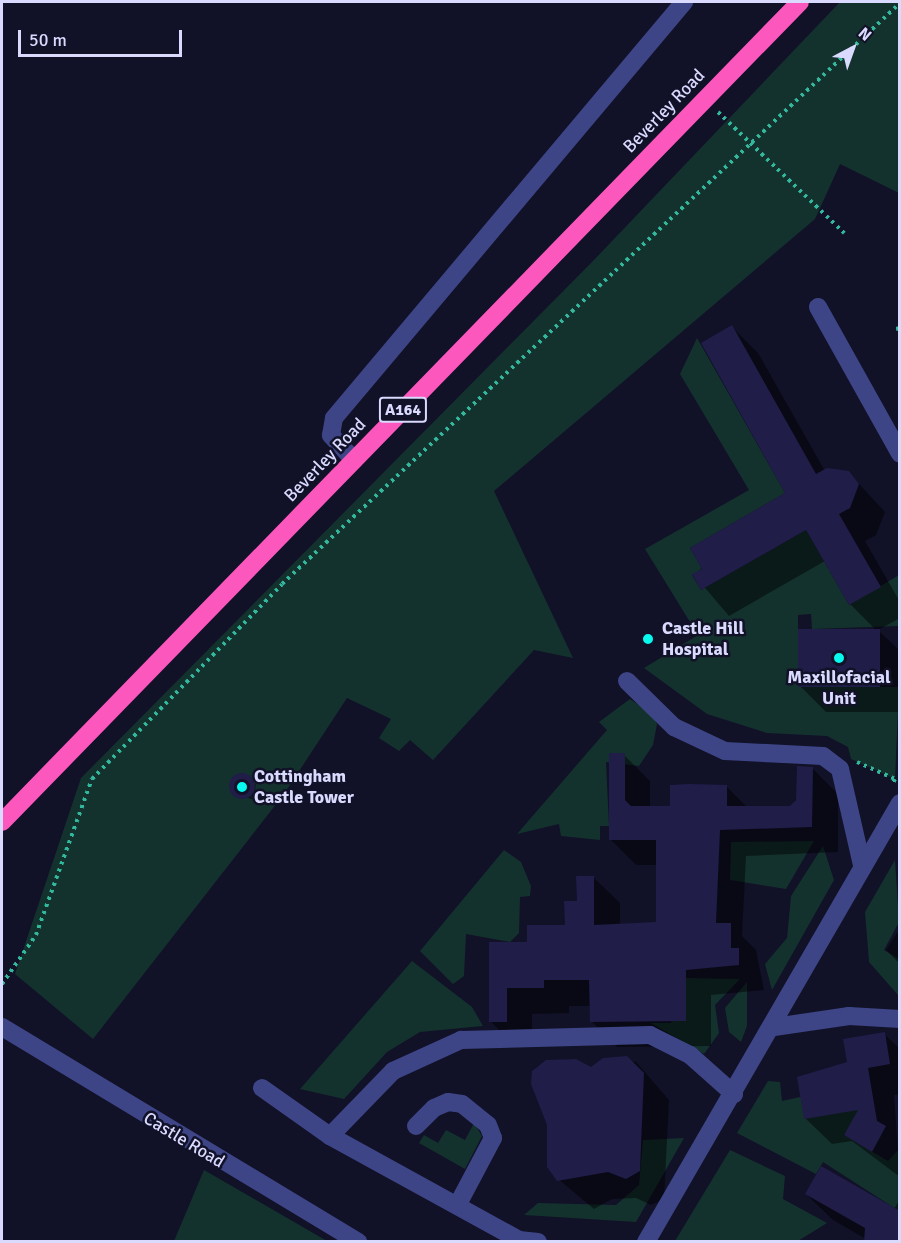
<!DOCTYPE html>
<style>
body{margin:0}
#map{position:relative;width:901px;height:1243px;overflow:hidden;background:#111128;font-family:Signika,sans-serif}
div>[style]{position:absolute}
.green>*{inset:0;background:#14322d}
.shadow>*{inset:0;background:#0007}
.building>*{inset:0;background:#201d49;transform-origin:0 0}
.round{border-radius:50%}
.path>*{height:4px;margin-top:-2px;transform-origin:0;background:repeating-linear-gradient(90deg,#33b89d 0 3px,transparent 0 7.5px)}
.minor>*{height:18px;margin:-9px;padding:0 9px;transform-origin:9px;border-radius:9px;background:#3d4586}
.highway>*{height:18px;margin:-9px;padding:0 9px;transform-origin:9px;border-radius:9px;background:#fb57bd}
.dots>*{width:16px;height:16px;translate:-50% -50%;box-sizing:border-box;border:3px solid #111128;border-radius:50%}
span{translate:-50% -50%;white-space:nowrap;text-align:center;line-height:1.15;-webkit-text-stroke:5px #111128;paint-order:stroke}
.shield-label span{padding:2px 4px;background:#111128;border:2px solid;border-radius:4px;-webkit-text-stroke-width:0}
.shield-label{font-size:16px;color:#d9dafe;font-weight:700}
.street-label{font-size:18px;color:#d9dafe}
.poi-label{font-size:18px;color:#d9dafe;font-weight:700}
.left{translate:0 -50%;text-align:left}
.frame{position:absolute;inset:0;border:3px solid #d9dafe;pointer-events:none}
.north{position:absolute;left:823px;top:18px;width:60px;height:60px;-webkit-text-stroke:4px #111128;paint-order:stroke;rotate:41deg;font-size:16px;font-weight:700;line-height:24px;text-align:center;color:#d9dafe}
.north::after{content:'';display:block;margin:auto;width:21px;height:27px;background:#d9dafe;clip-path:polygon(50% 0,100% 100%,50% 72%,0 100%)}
.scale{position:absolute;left:18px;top:30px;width:164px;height:27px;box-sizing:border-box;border:3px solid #d9dafe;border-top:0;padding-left:8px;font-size:18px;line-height:21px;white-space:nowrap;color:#d9dafe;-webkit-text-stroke:4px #111128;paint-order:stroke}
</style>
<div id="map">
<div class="green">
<div style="clip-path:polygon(840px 2px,899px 2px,899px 193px,840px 164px,815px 219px,494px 491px,573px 658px,534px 650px,433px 760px,410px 740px,399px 751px,379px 738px,391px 719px,347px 698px,284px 794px,93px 1039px,15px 974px,81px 778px,593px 261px)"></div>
<div style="clip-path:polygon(697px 338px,785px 493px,690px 548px,702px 569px,692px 575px,701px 590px,806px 530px,849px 605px,899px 575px,899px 626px,812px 629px,811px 614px,798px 615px,798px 686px,899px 687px,895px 779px,851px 759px,848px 747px,827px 736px,767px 733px,707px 714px,644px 668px,698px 635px,645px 549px,749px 490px,680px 374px)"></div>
<div style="clip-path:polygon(630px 699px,651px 713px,657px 724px,653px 745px,639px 766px,606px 762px,609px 826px,600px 826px,600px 840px,561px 836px,559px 824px,517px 834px,607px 730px,599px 722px)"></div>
<div style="clip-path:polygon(814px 841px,786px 889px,730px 880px,731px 842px)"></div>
<div style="clip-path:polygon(823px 846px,834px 880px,772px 990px,765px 964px,787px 938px,791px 896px)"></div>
<div style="clip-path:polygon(504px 850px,521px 862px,531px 886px,530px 896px,520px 897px,519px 933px,510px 942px,466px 934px,464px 976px,453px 984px,420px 951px)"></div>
<div style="clip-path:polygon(895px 860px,899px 922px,884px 950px,899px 959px,898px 995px,869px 962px,865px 912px)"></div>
<div style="clip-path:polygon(412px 961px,472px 1007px,483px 1026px,420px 1032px,387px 1052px,344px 1099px,300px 1089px)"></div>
<div style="clip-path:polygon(686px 978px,740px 979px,715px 1005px,719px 1033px,704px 1054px,651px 1023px,671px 1023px)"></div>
<div style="clip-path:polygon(747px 982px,747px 1026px,741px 1042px,729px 1032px,725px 1008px)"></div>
<div style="clip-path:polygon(768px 1081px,780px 1082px,782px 1101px,800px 1097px,860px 1110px,844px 1135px,888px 1161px,899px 1149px,899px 1211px,823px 1162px,816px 1174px,737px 1133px)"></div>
<div style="clip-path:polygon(474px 1123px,482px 1136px,465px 1169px,419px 1143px,424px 1135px,438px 1143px,446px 1130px,465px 1140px)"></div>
<div style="clip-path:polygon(684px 1138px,636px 1222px,524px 1215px,538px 1203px,616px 1205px,639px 1185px,643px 1140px)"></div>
<div style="clip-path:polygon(730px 1150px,785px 1176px,783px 1199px,827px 1223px,798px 1241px,675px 1241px)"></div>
<div style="clip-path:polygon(204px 1170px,327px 1241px,174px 1241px)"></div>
</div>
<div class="shadow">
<div style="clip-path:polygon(732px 327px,758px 353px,825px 471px,849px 473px,885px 512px,876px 535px,865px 541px,900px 602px,900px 618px,878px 630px,900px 651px,900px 712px,826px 712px,800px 686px,877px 631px,850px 604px,825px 561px,729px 616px,694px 575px,787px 494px)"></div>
<div style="clip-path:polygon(624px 755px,650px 781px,650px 807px,672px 807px,726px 786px,748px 808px,791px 808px,812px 768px,838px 794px,838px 852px,746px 856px,742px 936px,756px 950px,764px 990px,711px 995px,711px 1046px,617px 1047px,591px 1021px,591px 1006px,569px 1006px,569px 1013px,532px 1014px,532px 1047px,517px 1047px,491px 1022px,529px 943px,567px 926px,594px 878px,620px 903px,620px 925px,658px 924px,658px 865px,636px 865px,610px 839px)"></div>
<div style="clip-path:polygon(234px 779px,256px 784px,254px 800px,233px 793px)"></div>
<div style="clip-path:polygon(900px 928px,900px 964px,886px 950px)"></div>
<div style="clip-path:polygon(884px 1034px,900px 1049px,900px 1094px,894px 1095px,900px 1177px,852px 1141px,832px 1144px,805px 1118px,848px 1063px)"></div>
<div style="clip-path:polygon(607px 1059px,636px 1062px,669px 1100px,664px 1199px,651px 1205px,636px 1198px,612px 1199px,594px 1209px,552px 1174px,549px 1124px,532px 1082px,535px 1068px,546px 1062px,591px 1069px)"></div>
<div style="clip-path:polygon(806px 1194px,894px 1209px,900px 1199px,900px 1242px,866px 1239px,833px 1220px)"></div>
</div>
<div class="building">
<div style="clip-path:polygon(732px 325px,816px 474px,827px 468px,849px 471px,859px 484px,850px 508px,839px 514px,881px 587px,849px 605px,806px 530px,701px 590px,692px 574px,702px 569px,690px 548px,785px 493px,701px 343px)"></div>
<div style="left:798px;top:629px;width:82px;height:58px"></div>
<div style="clip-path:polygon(609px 753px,625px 753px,625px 800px,631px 806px,670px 806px,670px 785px,689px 784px,727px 785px,727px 806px,790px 806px,796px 800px,797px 766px,813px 767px,812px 827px,720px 830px,716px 923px,731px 923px,731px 948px,739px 948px,739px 965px,686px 970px,686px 1021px,590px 1022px,589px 980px,544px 980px,544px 988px,507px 988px,507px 1022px,489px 1022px,489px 942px,527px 942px,527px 925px,565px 925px,564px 901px,577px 901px,576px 876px,594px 876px,594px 925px,656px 922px,656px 840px,609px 840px)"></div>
<div class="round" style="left:229px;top:773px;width:26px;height:26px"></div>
<div style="clip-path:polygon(885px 1032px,890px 1064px,868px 1068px,877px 1121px,886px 1126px,872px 1152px,844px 1135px,858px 1110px,804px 1119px,797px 1077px,847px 1062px,843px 1039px)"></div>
<div style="clip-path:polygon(627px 1056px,644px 1073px,640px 1171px,626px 1179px,608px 1172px,557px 1181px,547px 1167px,547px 1125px,531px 1084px,532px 1071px,546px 1060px,576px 1059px,591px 1067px,603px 1058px)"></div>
<div style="clip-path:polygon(821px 1166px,900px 1211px,900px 1242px,864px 1242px,865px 1228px,805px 1194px)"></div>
</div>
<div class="path">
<div style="left:718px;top:112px;width:175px;rotate:43.8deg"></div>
<div style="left:896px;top:329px;width:4px;rotate:-14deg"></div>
<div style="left:857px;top:762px;width:42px;rotate:24.1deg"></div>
<div style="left:895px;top:779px;width:7px;rotate:117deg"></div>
<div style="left:2px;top:984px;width:60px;rotate:-55.2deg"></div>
<div style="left:36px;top:935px;width:166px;rotate:-70.3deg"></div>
<div style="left:92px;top:779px;width:272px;rotate:-45.7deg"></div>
<div style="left:282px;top:584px;width:848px;rotate:-43.23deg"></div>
</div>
<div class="minor">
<div style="left:818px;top:307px;width:168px;rotate:60.8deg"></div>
<div style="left:354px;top:460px;width:34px;rotate:-133deg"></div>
<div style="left:331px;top:435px;width:17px;rotate:-80deg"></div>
<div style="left:334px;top:418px;width:544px;rotate:-49.92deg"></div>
<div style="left:627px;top:681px;width:66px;rotate:44.4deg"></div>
<div style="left:674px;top:727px;width:56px;rotate:25.2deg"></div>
<div style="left:725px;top:751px;width:98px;rotate:2.9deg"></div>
<div style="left:823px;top:756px;width:21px;rotate:37deg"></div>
<div style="left:840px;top:769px;width:98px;rotate:77.1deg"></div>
<div style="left:2px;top:1027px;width:416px;rotate:31.1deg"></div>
<div style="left:774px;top:1027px;width:76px;rotate:-8.3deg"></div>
<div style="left:849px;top:1016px;width:51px;rotate:3.4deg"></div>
<div style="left:262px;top:1088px;width:83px;rotate:35.2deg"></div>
<div style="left:330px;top:1136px;width:216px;rotate:28.8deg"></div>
<div style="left:519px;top:1240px;width:19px;rotate:6deg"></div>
<div style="left:416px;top:1126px;width:25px;rotate:-45deg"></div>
<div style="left:434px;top:1108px;width:15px;rotate:-23deg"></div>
<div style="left:448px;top:1102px;width:14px;rotate:8deg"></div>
<div style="left:462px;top:1104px;width:33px;rotate:39deg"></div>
<div style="left:488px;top:1125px;width:14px;rotate:69deg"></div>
<div style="left:493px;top:1138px;width:75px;rotate:117.9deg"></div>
<div style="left:330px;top:1136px;width:91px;rotate:-45.9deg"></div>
<div style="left:393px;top:1071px;width:75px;rotate:-24.5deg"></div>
<div style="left:461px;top:1040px;width:189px;rotate:-1.5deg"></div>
<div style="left:650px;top:1035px;width:45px;rotate:26.6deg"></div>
<div style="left:690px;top:1055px;width:59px;rotate:41.6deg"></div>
<div style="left:646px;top:1242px;width:507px;rotate:-59.95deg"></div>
</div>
<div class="highway">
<div style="left:2px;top:822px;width:1144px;rotate:-45.78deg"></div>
</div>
<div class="dots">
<div style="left:648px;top:639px;background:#0af9ef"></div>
<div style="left:839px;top:658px;background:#0af9ef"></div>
<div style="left:242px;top:787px;background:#0af9ef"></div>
</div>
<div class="shield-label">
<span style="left:403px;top:410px">A164</span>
</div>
<div class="street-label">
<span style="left:664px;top:111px;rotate:-46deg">Beverley Road</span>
<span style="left:325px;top:460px;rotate:-46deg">Beverley Road</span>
<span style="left:184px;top:1140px;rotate:31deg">Castle Road</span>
</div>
<div class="poi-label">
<span class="left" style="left:662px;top:639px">Castle Hill<br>Hospital</span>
<span style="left:839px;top:688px">Maxillofacial<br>Unit</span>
<span class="left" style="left:254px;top:787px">Cottingham<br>Castle Tower</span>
</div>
<div class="frame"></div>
<div class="north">N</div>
<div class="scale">50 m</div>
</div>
